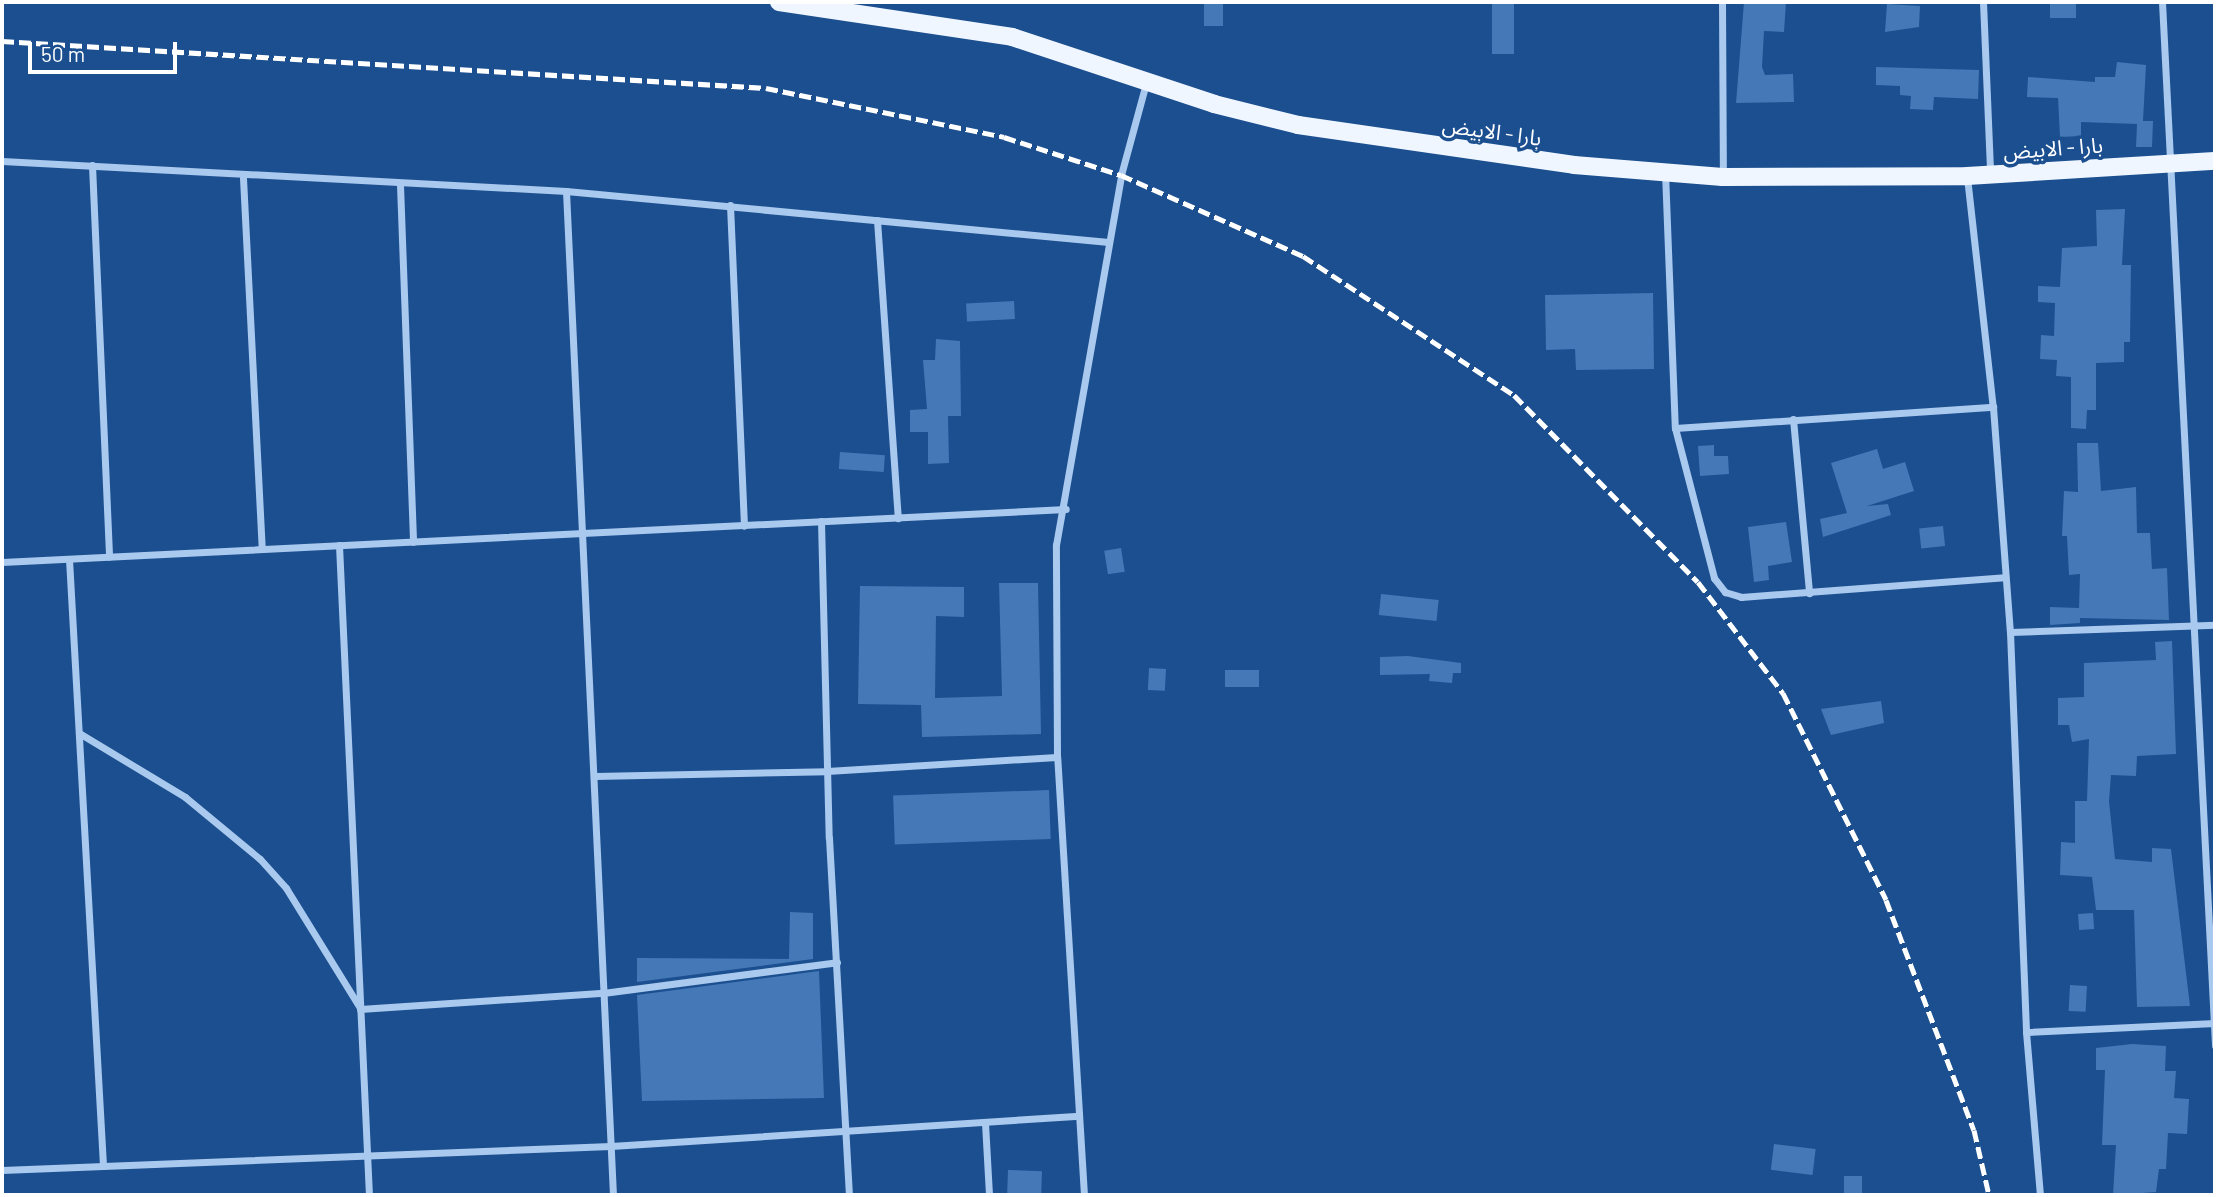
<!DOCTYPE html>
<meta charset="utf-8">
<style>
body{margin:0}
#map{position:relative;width:2217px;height:1197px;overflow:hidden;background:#1b4f8f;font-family:Barlow,"Noto Sans Arabic",sans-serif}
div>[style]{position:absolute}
.building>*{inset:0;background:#4478b7;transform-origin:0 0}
.street>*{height:7px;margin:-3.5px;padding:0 3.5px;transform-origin:3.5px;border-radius:3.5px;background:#a9c9ee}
.primary>*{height:18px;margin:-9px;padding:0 9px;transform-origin:9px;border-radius:9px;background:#f0f6ff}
.rail>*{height:5px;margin-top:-2.5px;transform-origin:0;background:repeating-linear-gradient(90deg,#fff 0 12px,transparent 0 17px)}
span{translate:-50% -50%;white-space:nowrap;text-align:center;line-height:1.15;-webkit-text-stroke:7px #1b4f8f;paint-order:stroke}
.street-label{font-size:21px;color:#fff}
.frame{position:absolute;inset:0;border:4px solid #fff;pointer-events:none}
.scale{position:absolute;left:28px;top:42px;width:149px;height:32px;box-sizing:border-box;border:4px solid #fff;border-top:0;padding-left:9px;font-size:21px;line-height:24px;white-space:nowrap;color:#fff;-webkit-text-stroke:5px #1b4f8f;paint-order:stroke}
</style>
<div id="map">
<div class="building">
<div style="left:1204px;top:2px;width:19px;height:24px"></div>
<div style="left:1492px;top:2px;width:22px;height:52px"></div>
<div style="clip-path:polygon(1744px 2px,1786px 2px,1784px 32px,1764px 31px,1762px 67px,1765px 75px,1793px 74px,1794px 102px,1736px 103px)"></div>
<div style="left:2050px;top:2px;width:26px;height:16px"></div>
<div style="clip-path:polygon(1887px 4px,1920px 6px,1919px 27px,1885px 32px)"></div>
<div style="clip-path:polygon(2117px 62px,2146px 65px,2143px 121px,2153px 121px,2152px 147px,2136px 147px,2137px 124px,2081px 122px,2081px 136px,2060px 137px,2058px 98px,2027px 97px,2028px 77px,2095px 82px,2095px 77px,2115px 77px)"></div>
<div style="clip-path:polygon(1876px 67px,1979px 70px,1978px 99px,1934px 97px,1933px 110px,1910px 109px,1911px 96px,1900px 95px,1900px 86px,1876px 85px)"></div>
<div style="clip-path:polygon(2125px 209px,2122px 265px,2131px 265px,2130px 342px,2124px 342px,2124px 362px,2096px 363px,2096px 410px,2087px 410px,2086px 429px,2071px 428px,2071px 377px,2056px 376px,2057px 360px,2040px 359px,2041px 335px,2054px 336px,2055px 303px,2038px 302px,2038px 286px,2060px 287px,2062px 248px,2097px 246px,2096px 210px)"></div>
<div style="clip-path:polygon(1653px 293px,1654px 369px,1576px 370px,1575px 349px,1546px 350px,1545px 295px)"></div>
<div style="left:1014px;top:301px;width:18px;height:48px;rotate:87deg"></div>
<div style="clip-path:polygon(936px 339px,960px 341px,961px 416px,948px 416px,949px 463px,928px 464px,928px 432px,910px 432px,910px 410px,927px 409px,923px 360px,935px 360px)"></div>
<div style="clip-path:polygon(2077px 443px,2098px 443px,2101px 491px,2136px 487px,2137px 533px,2150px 533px,2152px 569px,2167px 568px,2169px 620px,2080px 618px,2080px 623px,2050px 625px,2050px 607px,2079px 608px,2080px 574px,2069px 575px,2067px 536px,2062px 536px,2064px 491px,2078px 492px)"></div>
<div style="clip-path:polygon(1714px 445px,1714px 456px,1728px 456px,1729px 474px,1700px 476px,1698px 446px)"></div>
<div style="clip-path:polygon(1877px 449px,1883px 469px,1905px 462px,1914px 491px,1867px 506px,1888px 504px,1891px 515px,1823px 537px,1820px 519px,1847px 513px,1831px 463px)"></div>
<div style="left:840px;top:452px;width:45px;height:17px;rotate:4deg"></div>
<div style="clip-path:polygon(1786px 522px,1792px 562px,1768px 566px,1769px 580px,1754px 582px,1748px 527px)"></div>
<div style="left:1943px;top:526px;width:20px;height:24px;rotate:84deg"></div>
<div style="left:1121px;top:548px;width:24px;height:17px;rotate:81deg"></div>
<div style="clip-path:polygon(999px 583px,1038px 583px,1041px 734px,922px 737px,921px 705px,858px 704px,860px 586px,964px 587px,964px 617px,936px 616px,935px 698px,1002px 696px)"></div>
<div style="left:1381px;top:594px;width:58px;height:21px;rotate:6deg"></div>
<div style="clip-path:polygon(2172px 641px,2176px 754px,2137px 756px,2136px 776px,2111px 775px,2109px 801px,2115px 859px,2152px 862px,2152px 848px,2171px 849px,2190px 1006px,2137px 1007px,2134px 910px,2096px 910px,2092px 877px,2060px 875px,2061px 842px,2075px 843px,2075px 801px,2087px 801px,2089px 739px,2072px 742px,2069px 725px,2058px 725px,2058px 698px,2084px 697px,2084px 663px,2156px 660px,2155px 642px)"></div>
<div style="clip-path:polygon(1408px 656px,1461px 663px,1461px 673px,1453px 673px,1452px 683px,1429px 681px,1430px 674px,1380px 675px,1380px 657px)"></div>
<div style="left:1149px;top:668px;width:17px;height:22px;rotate:3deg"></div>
<div style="left:1225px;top:670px;width:34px;height:17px"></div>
<div style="clip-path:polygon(1881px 701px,1884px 723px,1831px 735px,1821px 709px)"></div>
<div style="left:1049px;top:790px;width:49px;height:156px;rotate:88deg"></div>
<div style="clip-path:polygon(790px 912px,813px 913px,813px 959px,637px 982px,637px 958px,789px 959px)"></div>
<div style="left:2093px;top:913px;width:16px;height:15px;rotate:86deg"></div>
<div style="clip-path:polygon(819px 971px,824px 1098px,642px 1101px,637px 995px)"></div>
<div style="left:2070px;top:985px;width:17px;height:26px;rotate:3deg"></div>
<div style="clip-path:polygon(2132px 1044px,2166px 1046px,2165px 1071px,2176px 1071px,2174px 1098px,2189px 1099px,2187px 1134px,2168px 1133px,2166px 1169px,2159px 1169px,2156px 1192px,2113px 1195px,2116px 1145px,2102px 1145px,2105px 1070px,2096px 1070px,2096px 1048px)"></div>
<div style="left:1774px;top:1144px;width:42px;height:26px;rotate:7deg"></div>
<div style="left:1008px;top:1170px;width:34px;height:25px;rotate:2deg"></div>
<div style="left:1844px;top:1176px;width:18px;height:17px"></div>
</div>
<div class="street">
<div style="left:1722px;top:2px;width:174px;rotate:89.7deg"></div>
<div style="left:1983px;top:2px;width:170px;rotate:87.6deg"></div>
<div style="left:2162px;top:2px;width:1045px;rotate:87.09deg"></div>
<div style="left:2px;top:161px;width:565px;rotate:3.04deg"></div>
<div style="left:566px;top:191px;width:545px;rotate:5.37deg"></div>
<div style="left:92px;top:165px;width:392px;rotate:87.5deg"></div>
<div style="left:1665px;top:172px;width:256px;rotate:87.8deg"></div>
<div style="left:1675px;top:428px;width:155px;rotate:75.4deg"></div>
<div style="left:1714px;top:578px;width:18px;rotate:52deg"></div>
<div style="left:1725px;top:592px;width:17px;rotate:17deg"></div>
<div style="left:1741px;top:597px;width:264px;rotate:-4.3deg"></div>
<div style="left:1967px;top:177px;width:231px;rotate:83.6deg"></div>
<div style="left:1993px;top:407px;width:226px;rotate:85.7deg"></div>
<div style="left:2010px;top:632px;width:400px;rotate:87.7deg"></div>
<div style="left:2026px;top:1032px;width:164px;rotate:85.1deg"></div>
<div style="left:243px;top:178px;width:371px;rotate:87.1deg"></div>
<div style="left:400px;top:185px;width:357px;rotate:87.9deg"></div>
<div style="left:566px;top:191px;width:1005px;rotate:87.32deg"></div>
<div style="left:730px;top:205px;width:321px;rotate:87.5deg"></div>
<div style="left:877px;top:220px;width:299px;rotate:86deg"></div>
<div style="left:1793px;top:419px;width:175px;rotate:84.7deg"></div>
<div style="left:1675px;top:428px;width:319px;rotate:-3.8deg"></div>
<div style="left:821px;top:521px;width:317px;rotate:88.6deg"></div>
<div style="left:829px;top:838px;width:358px;rotate:86.8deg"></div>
<div style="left:339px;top:545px;width:651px;rotate:87.36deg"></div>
<div style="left:69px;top:559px;width:608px;rotate:86.79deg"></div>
<div style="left:2px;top:562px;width:1065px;rotate:-2.85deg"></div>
<div style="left:2010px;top:632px;width:205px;rotate:-2deg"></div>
<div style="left:79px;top:733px;width:124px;rotate:31.1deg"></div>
<div style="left:185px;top:797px;width:97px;rotate:39.6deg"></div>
<div style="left:260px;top:859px;width:39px;rotate:48deg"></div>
<div style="left:286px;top:888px;width:141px;rotate:58.3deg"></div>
<div style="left:595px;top:776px;width:232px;rotate:-1.2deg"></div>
<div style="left:827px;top:771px;width:230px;rotate:-3.5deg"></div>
<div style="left:360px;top:1009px;width:244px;rotate:-3.8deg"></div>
<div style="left:603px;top:993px;width:236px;rotate:-7.5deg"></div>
<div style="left:2026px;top:1032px;width:189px;rotate:-2.7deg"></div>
<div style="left:985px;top:1123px;width:72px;rotate:86.8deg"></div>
<div style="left:2px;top:1170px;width:609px;rotate:-2.26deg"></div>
<div style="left:611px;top:1146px;width:469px;rotate:-3.7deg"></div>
<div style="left:1084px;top:1195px;width:439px;rotate:-93.5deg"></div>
<div style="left:1057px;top:757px;width:212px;rotate:-90.3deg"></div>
<div style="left:1056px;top:545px;width:376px;rotate:-80deg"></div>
<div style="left:1121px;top:175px;width:95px;rotate:-74.8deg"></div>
</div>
<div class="primary">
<div style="left:779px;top:2px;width:236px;rotate:8.5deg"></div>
<div style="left:1012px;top:37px;width:213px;rotate:18.3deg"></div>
<div style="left:1214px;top:104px;width:87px;rotate:14deg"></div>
<div style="left:1298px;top:125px;width:279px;rotate:8.2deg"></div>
<div style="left:1574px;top:165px;width:149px;rotate:4.6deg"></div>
<div style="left:1723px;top:177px;width:244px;rotate:-0.2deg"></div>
<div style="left:1967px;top:176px;width:248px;rotate:-3.5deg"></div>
</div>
<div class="rail">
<div style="left:2px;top:41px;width:765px;rotate:3.52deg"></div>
<div style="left:766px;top:88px;width:243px;rotate:11.6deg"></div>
<div style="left:1004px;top:137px;width:123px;rotate:18deg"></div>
<div style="left:1121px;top:175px;width:199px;rotate:24deg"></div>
<div style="left:1303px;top:256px;width:253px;rotate:33.4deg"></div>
<div style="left:1514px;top:395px;width:262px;rotate:45.5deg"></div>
<div style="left:1698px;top:582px;width:140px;rotate:52.6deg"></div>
<div style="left:1783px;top:693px;width:231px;rotate:63.5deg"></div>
<div style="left:1886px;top:900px;width:246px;rotate:69.1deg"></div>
<div style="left:1974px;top:1130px;width:67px;rotate:77deg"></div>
</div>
<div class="street-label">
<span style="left:1492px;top:131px;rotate:8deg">بارا - الابيض</span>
<span style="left:2053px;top:148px;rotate:-4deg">بارا - الابيض</span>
</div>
<div class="frame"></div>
<div class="scale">50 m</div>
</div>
